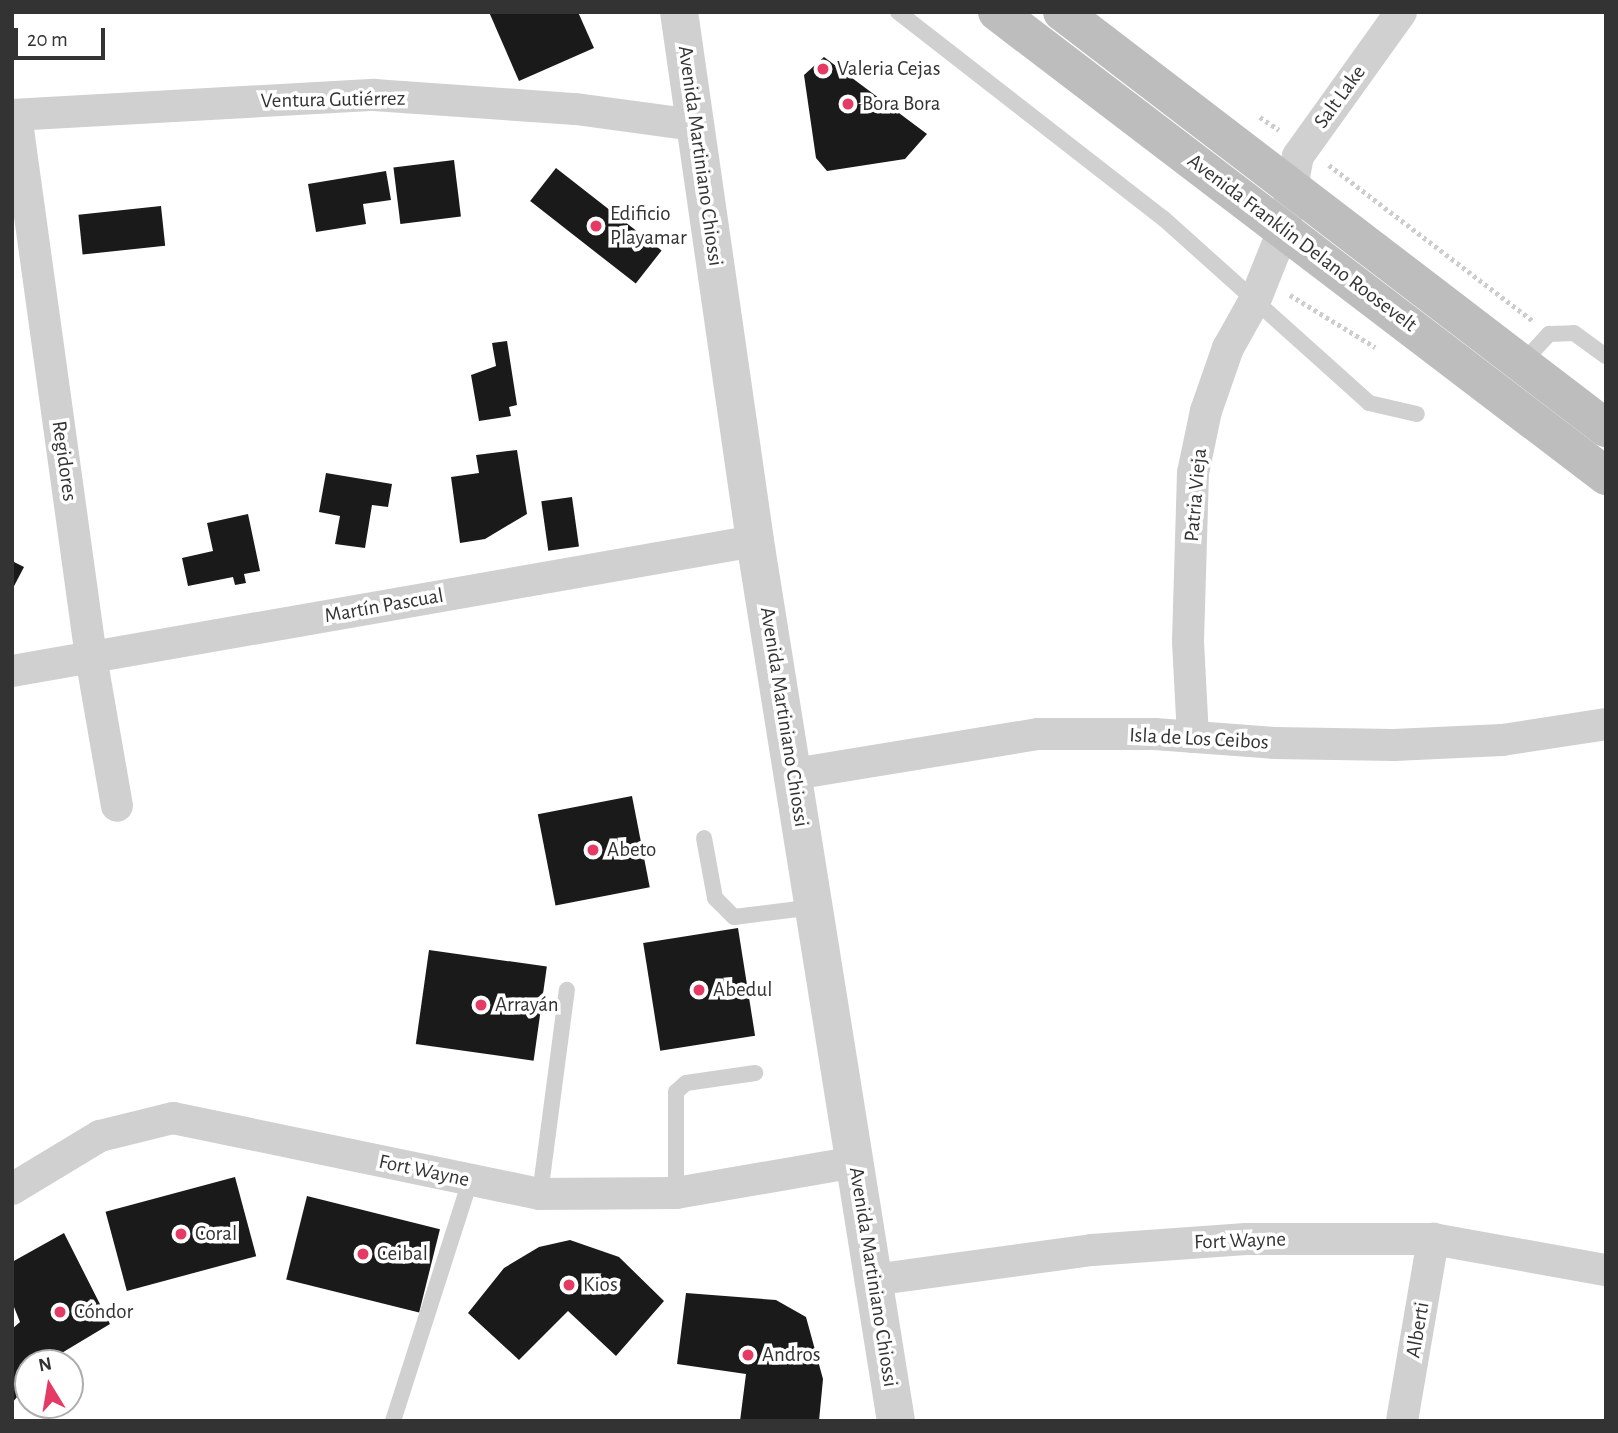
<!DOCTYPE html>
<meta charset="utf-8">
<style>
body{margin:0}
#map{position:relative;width:1618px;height:1433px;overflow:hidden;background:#fff;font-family:"Alegreya Sans",sans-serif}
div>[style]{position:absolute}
.building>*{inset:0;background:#1a1a1a;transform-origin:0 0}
.path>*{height:4.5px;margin-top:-2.25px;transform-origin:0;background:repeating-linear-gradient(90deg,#cdcdcd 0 3.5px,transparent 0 7px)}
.service>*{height:16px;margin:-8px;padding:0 8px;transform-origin:8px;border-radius:8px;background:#d0d0d0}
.minor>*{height:32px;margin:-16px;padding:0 16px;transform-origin:16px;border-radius:16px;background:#d0d0d0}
.tertiary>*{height:38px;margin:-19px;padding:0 19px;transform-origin:19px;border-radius:19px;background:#d0d0d0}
.secondary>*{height:38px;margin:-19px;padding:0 19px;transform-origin:19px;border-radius:19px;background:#bdbdbd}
.dots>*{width:19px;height:19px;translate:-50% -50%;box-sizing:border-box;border:4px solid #fff;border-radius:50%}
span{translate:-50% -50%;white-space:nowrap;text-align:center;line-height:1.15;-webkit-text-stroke:7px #fff;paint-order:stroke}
.poi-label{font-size:21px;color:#333}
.left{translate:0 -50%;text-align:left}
.street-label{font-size:21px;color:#333}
.frame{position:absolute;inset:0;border:14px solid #333;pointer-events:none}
.north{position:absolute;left:14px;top:1349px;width:70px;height:70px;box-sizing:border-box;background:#fff;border:2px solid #adadad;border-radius:50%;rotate:349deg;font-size:19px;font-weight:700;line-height:28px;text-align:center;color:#333}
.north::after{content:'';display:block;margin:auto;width:24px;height:32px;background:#e43a63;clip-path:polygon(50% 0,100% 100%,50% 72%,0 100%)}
.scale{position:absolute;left:14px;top:28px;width:91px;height:32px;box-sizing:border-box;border:4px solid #333;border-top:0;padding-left:9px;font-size:21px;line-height:24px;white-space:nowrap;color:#333;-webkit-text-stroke:5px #fff;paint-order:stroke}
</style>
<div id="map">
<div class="building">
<div style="clip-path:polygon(489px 12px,578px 12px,594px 48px,519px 81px)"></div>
<div style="clip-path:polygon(824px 57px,927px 134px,905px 159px,827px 171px,816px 158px,804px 75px)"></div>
<div style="left:454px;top:160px;width:57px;height:61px;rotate:83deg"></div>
<div style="left:556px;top:168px;width:134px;height:42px;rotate:38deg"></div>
<div style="clip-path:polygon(386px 171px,391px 200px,363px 204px,366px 224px,316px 232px,308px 184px)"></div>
<div style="left:161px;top:206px;width:40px;height:83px;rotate:84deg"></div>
<div style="clip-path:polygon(507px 341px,517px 405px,509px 407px,511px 416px,479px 421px,471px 375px,496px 366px,492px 343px)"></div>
<div style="clip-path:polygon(517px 450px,527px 514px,485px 539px,460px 543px,451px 477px,479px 473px,476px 455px)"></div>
<div style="clip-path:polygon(326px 473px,392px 484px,388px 507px,372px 505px,365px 548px,335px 544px,340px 516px,319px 512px)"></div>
<div style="left:572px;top:497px;width:50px;height:31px;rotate:82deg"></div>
<div style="clip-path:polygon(248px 514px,260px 571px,244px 574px,246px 583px,235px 585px,233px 577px,188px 586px,182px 558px,213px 551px,207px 523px)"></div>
<div style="clip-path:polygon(12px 561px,24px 567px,12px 590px)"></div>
<div style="left:632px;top:796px;width:93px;height:96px;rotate:79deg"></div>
<div style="left:738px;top:928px;width:109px;height:96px;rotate:81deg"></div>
<div style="left:429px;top:950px;width:119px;height:95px;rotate:8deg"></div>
<div style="left:235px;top:1177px;width:82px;height:134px;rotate:75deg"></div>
<div style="left:307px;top:1196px;width:137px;height:86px;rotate:14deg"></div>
<div style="clip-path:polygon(64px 1233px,110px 1324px,45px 1363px,28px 1363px,28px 1384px,12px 1403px,12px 1329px,20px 1322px,12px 1302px,12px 1262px)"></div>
<div style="clip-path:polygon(570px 1240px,619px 1257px,664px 1301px,616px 1356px,568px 1311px,519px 1360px,468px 1313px,504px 1268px,539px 1247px)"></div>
<div style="clip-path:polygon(686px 1293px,776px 1300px,806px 1317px,823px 1379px,819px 1421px,740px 1421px,746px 1374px,677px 1364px)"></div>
</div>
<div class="path">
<div style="left:1260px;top:117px;width:23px;rotate:34deg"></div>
<div style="left:1329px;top:165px;width:257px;rotate:37.4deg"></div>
<div style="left:1290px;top:295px;width:100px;rotate:31.5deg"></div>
</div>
<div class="service">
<div style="left:898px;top:12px;width:336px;rotate:37.9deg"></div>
<div style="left:1163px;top:218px;width:277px;rotate:41.9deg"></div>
<div style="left:1369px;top:403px;width:49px;rotate:12.9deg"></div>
<div style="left:1522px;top:363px;width:40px;rotate:-47deg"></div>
<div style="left:1549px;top:334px;width:25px;rotate:-2deg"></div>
<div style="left:1574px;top:333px;width:39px;rotate:36deg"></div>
<div style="left:704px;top:838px;width:61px;rotate:79.6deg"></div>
<div style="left:715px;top:898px;width:27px;rotate:45deg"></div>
<div style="left:734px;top:917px;width:81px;rotate:-7.1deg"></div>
<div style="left:676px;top:1193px;width:101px;rotate:-90deg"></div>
<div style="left:676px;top:1092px;width:13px;rotate:-42deg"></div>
<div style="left:686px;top:1083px;width:70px;rotate:-8.2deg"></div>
<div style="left:540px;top:1194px;width:206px;rotate:-82.5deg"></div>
<div style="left:393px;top:1421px;width:252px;rotate:-72.2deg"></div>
</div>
<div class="minor">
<div style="left:12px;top:115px;width:363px;rotate:-3.2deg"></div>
<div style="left:374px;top:95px;width:202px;rotate:4deg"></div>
<div style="left:576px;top:109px;width:120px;rotate:7.7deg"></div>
<div style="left:16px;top:115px;width:547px;rotate:82.12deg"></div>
<div style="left:91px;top:657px;width:151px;rotate:80.1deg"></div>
<div style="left:12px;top:671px;width:754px;rotate:-9.92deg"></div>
<div style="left:1193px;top:737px;width:96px;rotate:-93deg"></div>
<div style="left:1188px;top:641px;width:168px;rotate:-88.3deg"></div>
<div style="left:1193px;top:473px;width:63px;rotate:-78.2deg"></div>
<div style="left:1206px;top:411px;width:67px;rotate:-70.8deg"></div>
<div style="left:1228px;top:348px;width:57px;rotate:-60.8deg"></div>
<div style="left:1256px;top:298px;width:75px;rotate:-68.2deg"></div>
<div style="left:1284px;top:228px;width:73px;rotate:-79deg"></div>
<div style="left:1298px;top:156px;width:177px;rotate:-54.4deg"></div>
<div style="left:794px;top:774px;width:247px;rotate:-9.3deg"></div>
<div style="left:1038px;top:734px;width:117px"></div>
<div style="left:1155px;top:734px;width:119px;rotate:4.3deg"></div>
<div style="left:1274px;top:743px;width:120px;rotate:1deg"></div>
<div style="left:1394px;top:745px;width:108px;rotate:-2.7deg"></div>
<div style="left:1502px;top:740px;width:105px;rotate:-8.7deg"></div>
<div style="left:12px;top:1189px;width:103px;rotate:-31.1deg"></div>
<div style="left:100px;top:1136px;width:75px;rotate:-13.9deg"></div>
<div style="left:173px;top:1118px;width:375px;rotate:11.7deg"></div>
<div style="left:540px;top:1194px;width:136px;rotate:-0.4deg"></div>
<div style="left:676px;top:1193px;width:182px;rotate:-9.8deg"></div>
<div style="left:873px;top:1280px;width:221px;rotate:-7.8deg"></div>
<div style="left:1092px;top:1250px;width:154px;rotate:-4.1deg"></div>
<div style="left:1246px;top:1239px;width:187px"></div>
<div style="left:1433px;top:1239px;width:176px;rotate:10.2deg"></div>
<div style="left:1402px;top:1421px;width:185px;rotate:-80.3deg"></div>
</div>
<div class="tertiary">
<div style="left:679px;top:12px;width:534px;rotate:81.82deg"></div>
<div style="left:755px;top:541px;width:891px;rotate:80.9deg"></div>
</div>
<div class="secondary">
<div style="left:997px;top:12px;width:766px;rotate:37.3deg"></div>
<div style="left:1062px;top:12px;width:685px;rotate:37.41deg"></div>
</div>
<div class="dots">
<div style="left:823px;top:69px;background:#e43a63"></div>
<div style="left:848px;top:104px;background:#e43a63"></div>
<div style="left:596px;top:226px;background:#e43a63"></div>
<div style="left:593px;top:850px;background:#e43a63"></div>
<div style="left:699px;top:990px;background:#e43a63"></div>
<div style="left:481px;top:1005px;background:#e43a63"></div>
<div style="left:181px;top:1234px;background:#e43a63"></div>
<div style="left:363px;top:1254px;background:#e43a63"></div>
<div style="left:569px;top:1285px;background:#e43a63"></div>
<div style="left:60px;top:1312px;background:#e43a63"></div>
<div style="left:748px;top:1355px;background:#e43a63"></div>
</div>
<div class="poi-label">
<span class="left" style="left:837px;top:69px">Valeria Cejas</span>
<span class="left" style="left:862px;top:104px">Bora Bora</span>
<span class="left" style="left:610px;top:226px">Edificio<br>Playamar</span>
<span class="left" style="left:607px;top:850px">Abeto</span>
<span class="left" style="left:713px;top:990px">Abedul</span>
<span class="left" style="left:495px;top:1005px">Arrayán</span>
<span class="left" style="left:195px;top:1234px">Coral</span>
<span class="left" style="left:377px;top:1254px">Ceibal</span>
<span class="left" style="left:583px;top:1285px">Kios</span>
<span class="left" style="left:74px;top:1312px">Cóndor</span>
<span class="left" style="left:762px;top:1355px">Andros</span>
</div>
<div class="street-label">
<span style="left:1340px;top:97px;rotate:-54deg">Salt Lake</span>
<span style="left:333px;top:100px;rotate:-1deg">Ventura Gutiérrez</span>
<span style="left:700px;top:156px;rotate:82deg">Avenida Martiniano Chiossi</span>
<span style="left:1302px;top:243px;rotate:37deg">Avenida Franklin Delano Roosevelt</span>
<span style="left:64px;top:461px;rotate:82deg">Regidores</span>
<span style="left:1196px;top:495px;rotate:-85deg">Patria Vieja</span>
<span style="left:384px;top:606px;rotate:-10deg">Martín Pascual</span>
<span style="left:784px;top:717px;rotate:81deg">Avenida Martiniano Chiossi</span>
<span style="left:1199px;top:739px;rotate:3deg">Isla de Los Ceibos</span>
<span style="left:424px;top:1171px;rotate:12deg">Fort Wayne</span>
<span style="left:1240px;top:1241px;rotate:-2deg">Fort Wayne</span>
<span style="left:873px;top:1277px;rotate:81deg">Avenida Martiniano Chiossi</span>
<span style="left:1418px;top:1330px;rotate:-80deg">Alberti</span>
</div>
<div class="frame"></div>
<div class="north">N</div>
<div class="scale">20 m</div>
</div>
